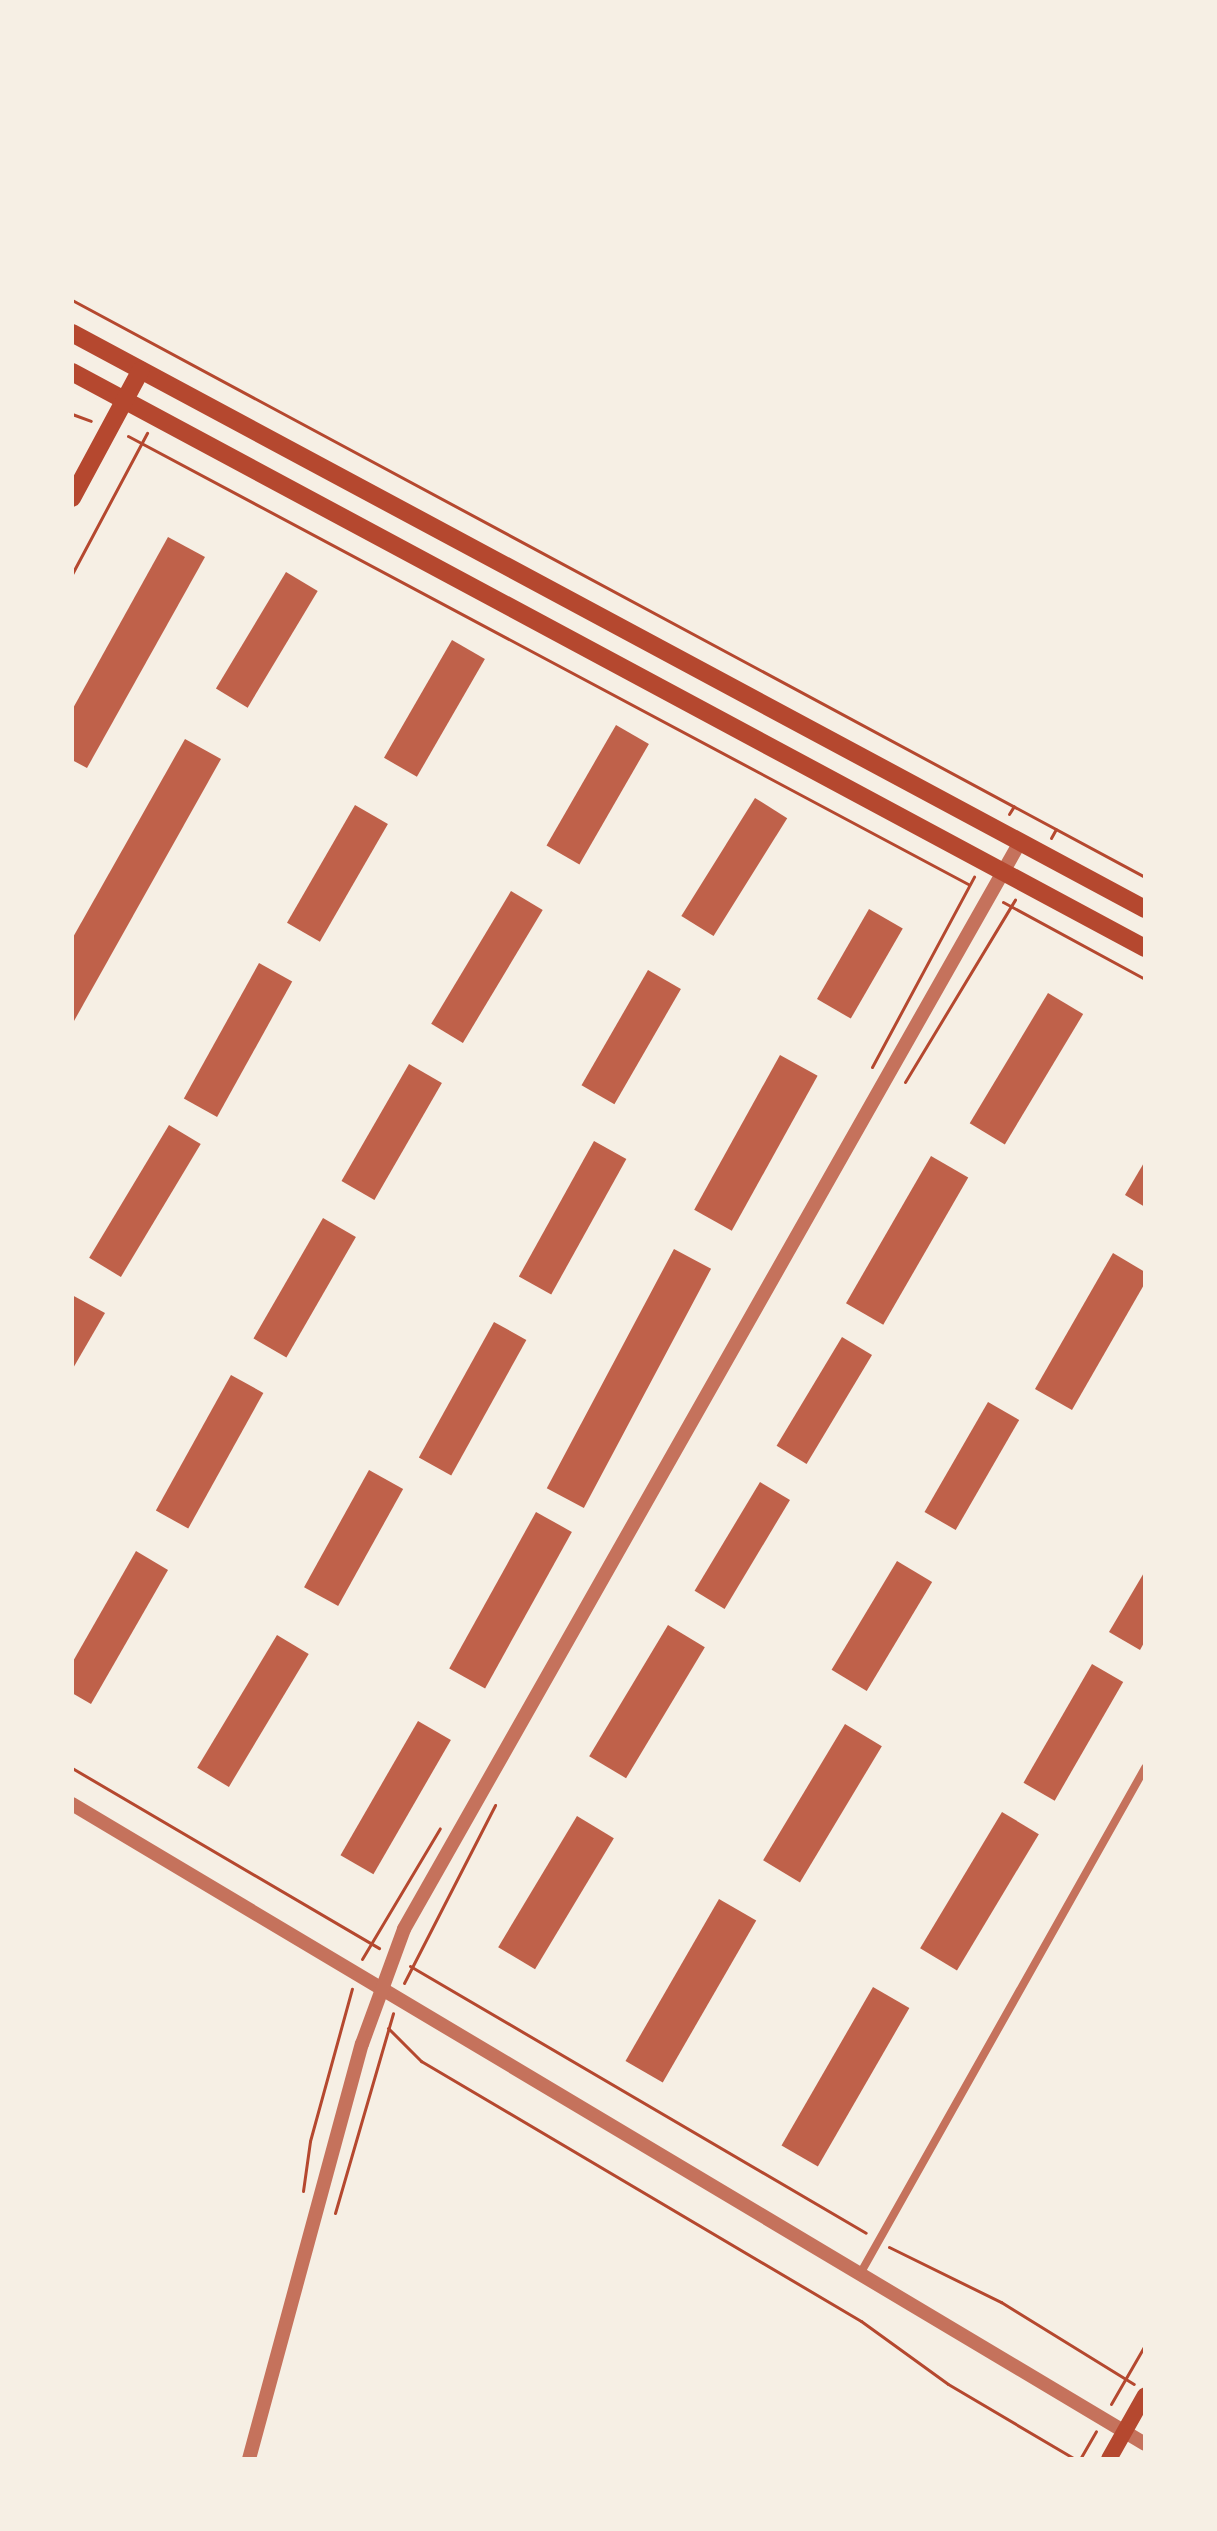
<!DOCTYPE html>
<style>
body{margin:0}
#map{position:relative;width:1217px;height:2531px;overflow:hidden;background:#f6efe4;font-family:"Source Sans 3",sans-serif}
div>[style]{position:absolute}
.building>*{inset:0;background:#bf614a;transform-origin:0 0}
.path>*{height:3px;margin:-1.5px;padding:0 1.5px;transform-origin:1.5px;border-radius:1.5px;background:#b5482f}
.minor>*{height:8px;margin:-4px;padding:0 4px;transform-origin:4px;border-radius:4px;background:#c5725c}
.tertiary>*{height:14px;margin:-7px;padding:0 7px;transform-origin:7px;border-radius:7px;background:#c5725c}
.secondary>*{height:16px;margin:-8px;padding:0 8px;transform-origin:8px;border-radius:8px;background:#b5482f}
.primary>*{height:18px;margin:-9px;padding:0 9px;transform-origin:9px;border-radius:9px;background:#b5482f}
span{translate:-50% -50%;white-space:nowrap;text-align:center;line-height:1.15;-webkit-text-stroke:6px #f6efe4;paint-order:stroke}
.frame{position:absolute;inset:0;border:74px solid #f6efe4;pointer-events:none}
</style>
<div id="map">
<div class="building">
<div style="clip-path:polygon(168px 537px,205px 557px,87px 768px,72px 760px,72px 710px)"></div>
<div style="left:286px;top:572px;width:37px;height:136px;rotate:31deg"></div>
<div style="left:452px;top:640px;width:38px;height:136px;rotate:30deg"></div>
<div style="left:616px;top:725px;width:38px;height:139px;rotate:30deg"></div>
<div style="clip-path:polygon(185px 739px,221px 759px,74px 1021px,72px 939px)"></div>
<div style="left:755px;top:798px;width:38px;height:139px;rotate:32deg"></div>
<div style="left:355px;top:805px;width:38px;height:136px;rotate:30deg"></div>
<div style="left:511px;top:891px;width:37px;height:155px;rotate:31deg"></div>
<div style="left:869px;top:909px;width:39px;height:104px;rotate:30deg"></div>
<div style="left:259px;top:963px;width:38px;height:155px;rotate:29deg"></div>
<div style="left:648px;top:970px;width:38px;height:133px;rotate:30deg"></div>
<div style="left:1048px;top:993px;width:41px;height:152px;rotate:31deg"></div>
<div style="left:780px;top:1055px;width:43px;height:177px;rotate:29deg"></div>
<div style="left:409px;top:1064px;width:38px;height:135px;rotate:30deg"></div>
<div style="left:169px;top:1125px;width:37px;height:155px;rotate:31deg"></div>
<div style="left:594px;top:1141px;width:37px;height:155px;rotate:29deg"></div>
<div style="left:931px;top:1156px;width:43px;height:170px;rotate:30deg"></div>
<div style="clip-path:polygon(1145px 1161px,1145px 1207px,1125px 1195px)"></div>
<div style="left:323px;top:1218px;width:38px;height:139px;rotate:30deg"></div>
<div style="left:674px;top:1249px;width:42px;height:271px;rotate:28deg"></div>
<div style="clip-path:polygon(1113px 1253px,1145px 1272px,1145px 1283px,1072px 1410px,1035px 1389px)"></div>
<div style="clip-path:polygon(72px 1295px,105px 1313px,72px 1370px)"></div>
<div style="left:494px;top:1322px;width:37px;height:155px;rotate:29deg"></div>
<div style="left:842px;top:1337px;width:35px;height:127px;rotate:31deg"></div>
<div style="left:231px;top:1375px;width:37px;height:155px;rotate:29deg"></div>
<div style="left:988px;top:1402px;width:36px;height:127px;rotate:30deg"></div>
<div style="left:369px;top:1470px;width:39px;height:134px;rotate:29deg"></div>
<div style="left:760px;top:1482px;width:35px;height:127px;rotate:31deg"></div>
<div style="left:536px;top:1512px;width:41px;height:179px;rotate:29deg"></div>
<div style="clip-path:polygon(136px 1551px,168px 1570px,91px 1704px,72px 1693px,72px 1663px)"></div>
<div style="left:897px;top:1561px;width:41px;height:127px;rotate:31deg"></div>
<div style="clip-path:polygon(1145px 1571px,1145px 1641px,1140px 1650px,1109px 1632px)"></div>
<div style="left:668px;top:1625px;width:43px;height:153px;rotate:31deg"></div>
<div style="left:277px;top:1635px;width:37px;height:155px;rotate:31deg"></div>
<div style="left:1092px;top:1664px;width:36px;height:137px;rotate:30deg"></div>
<div style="left:418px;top:1721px;width:38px;height:155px;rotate:30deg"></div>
<div style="left:845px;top:1724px;width:43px;height:159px;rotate:31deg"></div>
<div style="left:1002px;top:1812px;width:43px;height:159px;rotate:31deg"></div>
<div style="left:577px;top:1816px;width:43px;height:153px;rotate:31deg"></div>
<div style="left:719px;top:1899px;width:43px;height:187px;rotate:30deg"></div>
<div style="left:873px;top:1987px;width:42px;height:183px;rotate:30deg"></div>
</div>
<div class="path">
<div style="left:72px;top:254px;width:5px;rotate:90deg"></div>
<div style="left:72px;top:300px;width:1218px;rotate:28.27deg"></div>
<div style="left:72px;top:414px;width:20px;rotate:20deg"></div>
<div style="left:128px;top:436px;width:952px;rotate:28.07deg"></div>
<div style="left:72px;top:574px;width:160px;rotate:-62deg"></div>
<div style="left:1009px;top:814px;width:9px;rotate:-58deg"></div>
<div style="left:1051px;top:838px;width:10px;rotate:-61deg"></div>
<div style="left:1003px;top:902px;width:162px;rotate:28.5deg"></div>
<div style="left:872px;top:1067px;width:216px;rotate:-61.8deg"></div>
<div style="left:905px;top:1082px;width:213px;rotate:-58.9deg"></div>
<div style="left:72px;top:1768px;width:356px;rotate:30.4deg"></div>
<div style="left:362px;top:1959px;width:152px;rotate:-59.2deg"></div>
<div style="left:410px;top:1966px;width:528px;rotate:30.35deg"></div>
<div style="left:404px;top:1983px;width:200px;rotate:-62.9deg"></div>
<div style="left:388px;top:2028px;width:47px;rotate:45deg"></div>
<div style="left:421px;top:2061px;width:511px;rotate:30.58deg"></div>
<div style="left:861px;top:2321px;width:107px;rotate:35.9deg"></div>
<div style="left:948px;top:2384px;width:147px;rotate:30.6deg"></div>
<div style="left:303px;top:2191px;width:50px;rotate:-82deg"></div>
<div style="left:310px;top:2141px;width:158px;rotate:-74.6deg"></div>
<div style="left:335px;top:2213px;width:208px;rotate:-73.8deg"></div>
<div style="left:889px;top:2247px;width:125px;rotate:26.2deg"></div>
<div style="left:1001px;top:2302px;width:156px;rotate:31.7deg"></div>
<div style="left:1111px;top:2404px;width:68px;rotate:-60deg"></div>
<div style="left:1080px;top:2459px;width:32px;rotate:-60deg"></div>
</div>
<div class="minor">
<div style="left:860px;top:2274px;width:581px;rotate:-60.61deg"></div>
</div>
<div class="tertiary">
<div style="left:72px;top:1804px;width:1249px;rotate:30.81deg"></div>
<div style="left:249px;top:2459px;width:430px;rotate:-74.8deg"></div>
<div style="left:362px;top:2044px;width:122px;rotate:-69.9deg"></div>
<div style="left:404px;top:1929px;width:1249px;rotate:-60.46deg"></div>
</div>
<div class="secondary">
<div style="left:1109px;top:2459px;width:73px;rotate:-60.6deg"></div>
</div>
<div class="primary">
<div style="left:72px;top:333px;width:1218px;rotate:28.23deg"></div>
<div style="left:72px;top:372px;width:1218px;rotate:28.23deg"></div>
<div style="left:72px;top:498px;width:145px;rotate:-61.7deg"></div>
</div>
<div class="frame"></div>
</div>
